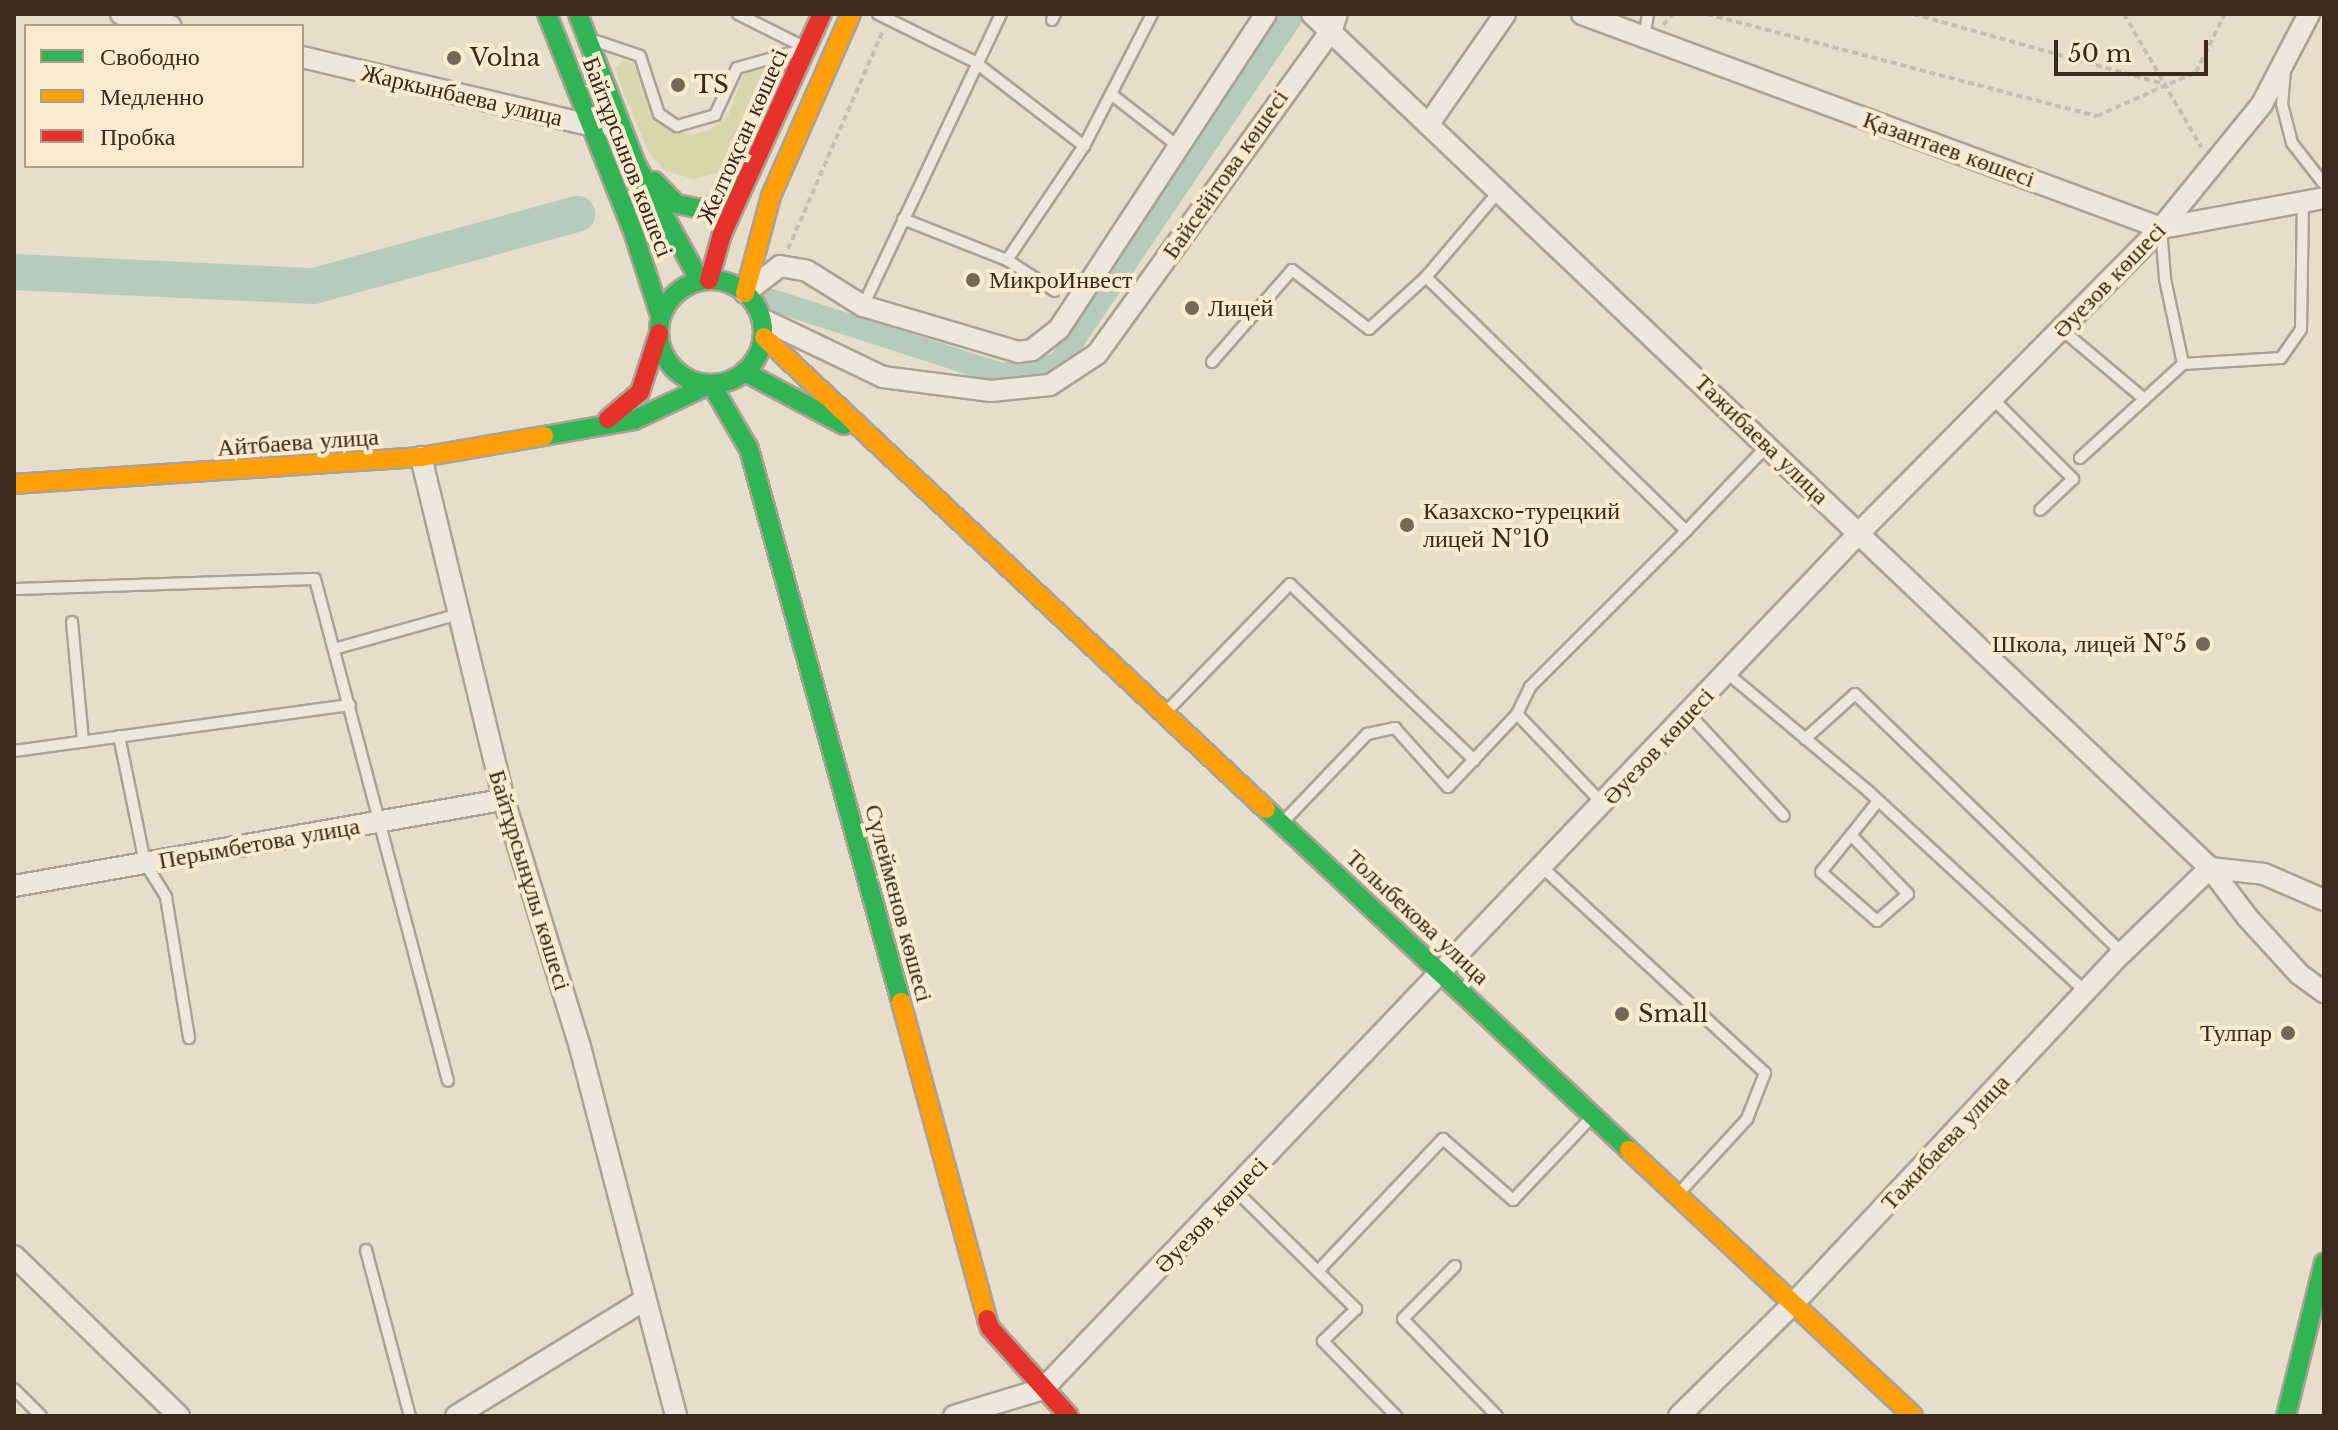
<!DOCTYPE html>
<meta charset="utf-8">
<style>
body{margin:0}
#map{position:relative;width:2338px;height:1430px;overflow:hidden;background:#e6ddca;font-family:"Libre Baskerville",serif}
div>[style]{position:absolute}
.green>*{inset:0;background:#d7d6ac}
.canal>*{height:22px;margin:-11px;padding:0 11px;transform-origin:11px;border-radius:11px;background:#b7cbbd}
.river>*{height:36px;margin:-18px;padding:0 18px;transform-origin:18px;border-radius:18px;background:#b7cbbd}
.path>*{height:4px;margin-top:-2px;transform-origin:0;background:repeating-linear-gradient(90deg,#c6beb4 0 6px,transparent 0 10px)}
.roads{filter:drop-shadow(2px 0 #aba294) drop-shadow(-2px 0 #aba294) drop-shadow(0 2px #aba294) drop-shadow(0 -2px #aba294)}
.lane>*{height:10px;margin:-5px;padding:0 5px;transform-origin:5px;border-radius:5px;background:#ede7dd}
.street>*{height:20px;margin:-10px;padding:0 10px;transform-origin:10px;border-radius:10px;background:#ede7dd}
.fast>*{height:18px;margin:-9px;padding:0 9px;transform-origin:9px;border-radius:9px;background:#30b455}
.fast>.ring{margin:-9px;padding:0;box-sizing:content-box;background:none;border:18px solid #30b455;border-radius:50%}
.slow>*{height:18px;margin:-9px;padding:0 9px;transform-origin:9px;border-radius:9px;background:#ff9f0a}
.jam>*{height:18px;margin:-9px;padding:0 9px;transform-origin:9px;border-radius:9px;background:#e5322d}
.dots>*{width:22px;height:22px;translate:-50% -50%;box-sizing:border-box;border:4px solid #f8ebd0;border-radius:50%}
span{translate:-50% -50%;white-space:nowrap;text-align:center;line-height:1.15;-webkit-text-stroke:8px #f8ebd0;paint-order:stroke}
.poi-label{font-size:24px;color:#3a291c}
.left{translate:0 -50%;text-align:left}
.right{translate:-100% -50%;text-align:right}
.street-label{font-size:24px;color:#3a291c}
.frame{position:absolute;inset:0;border:16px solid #3a291c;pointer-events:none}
.legend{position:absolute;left:24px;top:24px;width:280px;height:144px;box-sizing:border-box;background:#f8ebd0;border:2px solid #ac9d88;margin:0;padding:10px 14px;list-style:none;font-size:24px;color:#3a291c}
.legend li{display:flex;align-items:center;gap:16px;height:40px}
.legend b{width:40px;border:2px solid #ac9d88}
.scale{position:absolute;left:2054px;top:40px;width:154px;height:36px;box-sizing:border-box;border:4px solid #3a291c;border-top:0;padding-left:10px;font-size:24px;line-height:28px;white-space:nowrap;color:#3a291c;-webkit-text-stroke:6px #f8ebd0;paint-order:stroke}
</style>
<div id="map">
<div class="green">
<div style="clip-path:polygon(623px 60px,633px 64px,654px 116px,669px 129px,691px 135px,712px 129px,728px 116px,745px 70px,771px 64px,730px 162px,717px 173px,694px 179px,666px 171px,649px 153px,618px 78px,616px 68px)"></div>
</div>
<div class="canal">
<div style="left:772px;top:300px;width:241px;rotate:17.9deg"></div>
<div style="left:1001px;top:374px;width:58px;rotate:-10deg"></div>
<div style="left:1058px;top:364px;width:422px;rotate:-56deg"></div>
</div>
<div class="river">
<div style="left:14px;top:272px;width:300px;rotate:2.7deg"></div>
<div style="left:314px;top:286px;width:273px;rotate:-15.3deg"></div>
</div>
<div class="path">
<div style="left:1707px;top:14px;width:403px;rotate:14.7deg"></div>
<div style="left:2097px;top:116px;width:108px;rotate:-24deg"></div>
<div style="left:2196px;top:72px;width:65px;rotate:-63.4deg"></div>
<div style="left:1913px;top:14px;width:261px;rotate:15.6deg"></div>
<div style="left:2124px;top:14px;width:154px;rotate:59.9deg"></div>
<div style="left:1663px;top:25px;width:15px;rotate:-48deg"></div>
<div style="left:788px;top:249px;width:239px;rotate:-66.5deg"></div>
</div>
<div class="roads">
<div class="lane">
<div style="left:738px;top:14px;width:72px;rotate:26.6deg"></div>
<div style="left:878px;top:14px;width:108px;rotate:26.3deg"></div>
<div style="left:975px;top:62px;width:138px;rotate:37.6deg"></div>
<div style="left:1052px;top:20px;width:7px;rotate:-63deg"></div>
<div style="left:1644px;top:37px;width:23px;rotate:-80deg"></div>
<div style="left:596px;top:41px;width:46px;rotate:18.8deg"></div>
<div style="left:640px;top:56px;width:61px;rotate:71.9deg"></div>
<div style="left:659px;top:114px;width:22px;rotate:34deg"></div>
<div style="left:677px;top:126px;width:40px;rotate:-16deg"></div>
<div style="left:715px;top:115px;width:52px;rotate:-64.9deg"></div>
<div style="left:737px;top:68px;width:63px;rotate:-15.6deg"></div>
<div style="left:2285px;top:70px;width:34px;rotate:95deg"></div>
<div style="left:2282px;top:104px;width:40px;rotate:75.6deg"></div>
<div style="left:2292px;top:143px;width:52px;rotate:52deg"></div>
<div style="left:1111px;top:94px;width:86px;rotate:37.9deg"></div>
<div style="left:1499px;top:191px;width:113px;rotate:130.3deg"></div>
<div style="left:1426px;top:277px;width:363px;rotate:44.3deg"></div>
<div style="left:1686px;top:531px;width:119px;rotate:-46.4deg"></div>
<div style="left:903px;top:219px;width:112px;rotate:21.5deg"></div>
<div style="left:1007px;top:260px;width:57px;rotate:32.9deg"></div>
<div style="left:2161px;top:228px;width:51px;rotate:85.5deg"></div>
<div style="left:2165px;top:279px;width:87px;rotate:78deg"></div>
<div style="left:1007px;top:260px;width:138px;rotate:-56deg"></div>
<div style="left:1084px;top:146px;width:148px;rotate:-62.7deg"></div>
<div style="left:863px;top:306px;width:323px;rotate:-64.7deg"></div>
<div style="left:2061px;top:329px;width:109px;rotate:40.1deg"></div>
<div style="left:1212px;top:362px;width:122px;rotate:-49deg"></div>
<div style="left:1292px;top:270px;width:97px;rotate:37.5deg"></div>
<div style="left:1369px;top:329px;width:77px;rotate:-42.4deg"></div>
<div style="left:1992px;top:398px;width:115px;rotate:45deg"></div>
<div style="left:2073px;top:479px;width:45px;rotate:136.8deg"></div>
<div style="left:2080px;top:458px;width:139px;rotate:-42.4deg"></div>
<div style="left:2183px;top:364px;width:98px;rotate:-3.5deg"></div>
<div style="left:2281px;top:358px;width:35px;rotate:-55deg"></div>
<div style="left:2301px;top:329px;width:128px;rotate:-89.1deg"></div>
<div style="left:14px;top:589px;width:301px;rotate:-1.9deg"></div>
<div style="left:315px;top:579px;width:519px;rotate:75.16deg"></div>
<div style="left:72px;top:622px;width:120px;rotate:84.7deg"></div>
<div style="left:334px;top:649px;width:130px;rotate:-15.6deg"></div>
<div style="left:1727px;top:673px;width:184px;rotate:39.9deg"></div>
<div style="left:1868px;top:791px;width:297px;rotate:42.7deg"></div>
<div style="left:1168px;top:710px;width:175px;rotate:-45.9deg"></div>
<div style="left:1290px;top:584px;width:255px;rotate:43.7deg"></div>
<div style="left:1689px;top:714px;width:139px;rotate:47deg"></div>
<div style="left:119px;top:736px;width:130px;rotate:78.4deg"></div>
<div style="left:145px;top:863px;width:40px;rotate:58deg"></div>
<div style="left:166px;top:897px;width:143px;rotate:80.7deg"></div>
<div style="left:1805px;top:739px;width:67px;rotate:-42deg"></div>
<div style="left:1855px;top:694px;width:372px;rotate:44.1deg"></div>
<div style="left:14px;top:751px;width:339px;rotate:-7.8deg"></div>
<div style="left:1602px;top:803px;width:123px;rotate:-133.7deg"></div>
<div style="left:1517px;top:714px;width:30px;rotate:-64deg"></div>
<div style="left:1530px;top:687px;width:221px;rotate:-45deg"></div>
<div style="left:1284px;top:821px;width:120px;rotate:-46.3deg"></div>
<div style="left:1367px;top:734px;width:29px;rotate:-12deg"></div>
<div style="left:1395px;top:728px;width:79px;rotate:48.1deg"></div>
<div style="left:1448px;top:787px;width:100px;rotate:-46.6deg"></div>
<div style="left:1851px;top:835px;width:82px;rotate:46deg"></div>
<div style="left:1908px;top:894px;width:41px;rotate:138.9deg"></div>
<div style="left:1877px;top:921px;width:74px;rotate:-138.8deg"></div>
<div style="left:1821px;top:872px;width:48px;rotate:-51deg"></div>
<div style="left:1851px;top:835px;width:43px;rotate:-51.5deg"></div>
<div style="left:1543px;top:868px;width:302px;rotate:42.7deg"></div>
<div style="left:1765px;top:1073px;width:49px;rotate:111.4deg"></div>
<div style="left:1747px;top:1119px;width:100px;rotate:132.6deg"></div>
<div style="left:1235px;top:1190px;width:170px;rotate:44.5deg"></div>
<div style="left:1356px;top:1309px;width:46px;rotate:135.9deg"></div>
<div style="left:1323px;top:1341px;width:105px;rotate:45.8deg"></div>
<div style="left:366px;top:1250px;width:172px;rotate:75.2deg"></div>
<div style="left:1455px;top:1266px;width:74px;rotate:134.5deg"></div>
<div style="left:1403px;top:1319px;width:135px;rotate:45.9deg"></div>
<div style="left:1318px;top:1271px;width:182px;rotate:-46.6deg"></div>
<div style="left:1443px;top:1139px;width:93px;rotate:41.1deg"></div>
<div style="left:1513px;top:1200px;width:112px;rotate:-46.5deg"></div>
<div style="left:14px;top:1389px;width:38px;rotate:45deg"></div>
</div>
<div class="street">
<div style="left:121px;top:14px;width:51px;rotate:13.5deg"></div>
<div style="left:1312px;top:14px;width:1239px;rotate:43.56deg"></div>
<div style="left:2210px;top:868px;width:54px;rotate:6.3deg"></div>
<div style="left:2264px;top:874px;width:65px;rotate:23.4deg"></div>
<div style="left:1582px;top:14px;width:617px;rotate:20.28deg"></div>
<div style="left:2161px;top:228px;width:166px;rotate:-10.4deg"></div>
<div style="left:302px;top:57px;width:305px;rotate:13.3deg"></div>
<div style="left:1430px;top:122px;width:131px;rotate:-55.2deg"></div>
<div style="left:745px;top:293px;width:44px;rotate:-37.6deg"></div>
<div style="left:780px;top:266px;width:27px;rotate:10deg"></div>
<div style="left:807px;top:271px;width:66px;rotate:32deg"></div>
<div style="left:863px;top:306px;width:162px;rotate:16.5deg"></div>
<div style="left:1018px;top:352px;width:14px;rotate:-8deg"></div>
<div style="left:1032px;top:350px;width:34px;rotate:-38deg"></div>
<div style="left:1059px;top:329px;width:377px;rotate:-56.7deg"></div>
<div style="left:762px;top:319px;width:134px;rotate:25.6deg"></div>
<div style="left:883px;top:377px;width:109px;rotate:7.4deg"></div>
<div style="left:991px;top:391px;width:59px;rotate:-5.8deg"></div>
<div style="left:1050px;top:385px;width:56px;rotate:-33.4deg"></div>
<div style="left:1097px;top:354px;width:401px;rotate:-54.1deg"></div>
<div style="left:1332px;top:29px;width:16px;rotate:-72deg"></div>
<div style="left:421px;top:457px;width:353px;rotate:76.4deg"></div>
<div style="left:504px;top:800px;width:258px;rotate:72.9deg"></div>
<div style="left:580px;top:1047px;width:381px;rotate:75.4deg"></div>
<div style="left:14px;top:886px;width:497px;rotate:-10deg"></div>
<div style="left:14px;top:1256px;width:230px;rotate:44.1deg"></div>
<div style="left:456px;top:1416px;width:220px;rotate:-31.6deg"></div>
<div style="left:954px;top:1416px;width:93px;rotate:-16.9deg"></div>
<div style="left:1043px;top:1389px;width:1184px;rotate:-46.37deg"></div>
<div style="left:1860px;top:532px;width:428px;rotate:-45.3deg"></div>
<div style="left:2161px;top:228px;width:160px;rotate:-50.8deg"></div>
<div style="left:2262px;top:104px;width:102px;rotate:-62.4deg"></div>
<div style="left:1679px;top:1416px;width:160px;rotate:-44.5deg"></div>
<div style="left:1793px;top:1304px;width:481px;rotate:-46.9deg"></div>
<div style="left:2122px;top:953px;width:122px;rotate:-44deg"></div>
<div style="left:2210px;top:868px;width:61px;rotate:52.9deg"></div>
<div style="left:2247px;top:917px;width:77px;rotate:47.6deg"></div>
<div style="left:2299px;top:974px;width:31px;rotate:36deg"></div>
</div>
<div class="fast">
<div style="left:547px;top:14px;width:237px;rotate:68.4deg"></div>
<div style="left:634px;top:234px;width:88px;rotate:72.2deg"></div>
<div style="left:578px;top:14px;width:161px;rotate:68.9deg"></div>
<div style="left:636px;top:164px;width:133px;rotate:61.3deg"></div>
<div style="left:654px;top:181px;width:32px;rotate:46deg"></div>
<div style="left:676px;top:204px;width:25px;rotate:11deg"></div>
<div style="left:701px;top:209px;width:15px;rotate:-16deg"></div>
<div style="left:715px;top:205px;width:35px;rotate:-43deg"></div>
<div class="ring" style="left:659px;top:280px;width:86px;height:86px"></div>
<div style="left:745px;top:372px;width:112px;rotate:28.2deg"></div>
<div style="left:544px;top:436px;width:91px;rotate:-10.1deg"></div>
<div style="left:634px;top:420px;width:85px;rotate:-25.1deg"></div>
<div style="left:711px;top:384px;width:75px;rotate:59.7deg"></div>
<div style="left:749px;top:449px;width:574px;rotate:74.63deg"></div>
<div style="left:1266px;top:809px;width:498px;rotate:43.2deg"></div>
<div style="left:2286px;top:1416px;width:158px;rotate:-76.1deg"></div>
</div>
<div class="slow">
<div style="left:745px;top:293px;width:100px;rotate:-75deg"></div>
<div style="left:771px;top:196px;width:199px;rotate:-66.3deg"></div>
<div style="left:764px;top:337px;width:689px;rotate:43.24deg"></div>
<div style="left:14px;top:484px;width:408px;rotate:-3.8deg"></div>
<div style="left:421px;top:457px;width:125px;rotate:-9.7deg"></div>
<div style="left:901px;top:1002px;width:328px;rotate:74.8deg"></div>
<div style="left:1629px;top:1150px;width:389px;rotate:43.1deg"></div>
</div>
<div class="jam">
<div style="left:709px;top:280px;width:48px;rotate:-74.2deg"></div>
<div style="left:722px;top:234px;width:242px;rotate:-65.6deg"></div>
<div style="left:608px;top:419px;width:42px;rotate:-40.2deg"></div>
<div style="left:640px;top:392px;width:62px;rotate:-72.1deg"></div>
<div style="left:987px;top:1319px;width:9px;rotate:72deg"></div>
<div style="left:990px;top:1328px;width:118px;rotate:48.1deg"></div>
</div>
</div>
<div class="dots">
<div style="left:454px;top:58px;background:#766859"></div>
<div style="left:678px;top:85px;background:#766859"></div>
<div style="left:973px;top:280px;background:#766859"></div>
<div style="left:1192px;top:308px;background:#766859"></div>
<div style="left:1407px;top:525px;background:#766859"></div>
<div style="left:2203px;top:644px;background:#766859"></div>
<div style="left:1622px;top:1014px;background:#766859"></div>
<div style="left:2288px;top:1033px;background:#766859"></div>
</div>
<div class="poi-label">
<span class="left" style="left:470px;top:58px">Volna</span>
<span class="left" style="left:694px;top:85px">TS</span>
<span class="left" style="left:989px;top:280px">МикроИнвест</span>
<span class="left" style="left:1208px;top:308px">Лицей</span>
<span class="left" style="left:1423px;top:525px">Казахско-турецкий<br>лицей №10</span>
<span class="right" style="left:2187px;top:644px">Школа, лицей №5</span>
<span class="left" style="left:1638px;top:1014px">Small</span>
<span class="right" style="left:2272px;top:1033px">Тулпар</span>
</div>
<div class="street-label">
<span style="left:462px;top:95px;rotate:13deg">Жаркынбаева улица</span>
<span style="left:742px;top:136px;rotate:-66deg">Желтоқсан көшесі</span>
<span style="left:1949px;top:149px;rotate:20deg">Қазантаев көшесі</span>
<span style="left:628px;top:157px;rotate:69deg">Байтұрсынов көшесі</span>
<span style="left:1225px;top:174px;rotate:-55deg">Байсейітова көшесі</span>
<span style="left:2109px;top:280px;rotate:-46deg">Әуезов көшесі</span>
<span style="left:1762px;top:439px;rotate:44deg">Тажибаева улица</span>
<span style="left:298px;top:442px;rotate:-4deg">Айтбаева улица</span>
<span style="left:1658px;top:746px;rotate:-47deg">Әуезов көшесі</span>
<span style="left:259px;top:843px;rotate:-10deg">Перымбетова улица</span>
<span style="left:530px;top:880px;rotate:73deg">Байтұрсынұлы көшесі</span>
<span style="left:899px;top:903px;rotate:75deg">Сүлейменов көшесі</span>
<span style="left:1418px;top:917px;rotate:43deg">Толыбекова улица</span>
<span style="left:1945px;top:1142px;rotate:-47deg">Тажибаева улица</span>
<span style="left:1211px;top:1215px;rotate:-46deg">Әуезов көшесі</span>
</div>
<div class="frame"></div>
<ul class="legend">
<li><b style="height:10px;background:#30b455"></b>Свободно</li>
<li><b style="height:10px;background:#ff9f0a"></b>Медленно</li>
<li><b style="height:10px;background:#e5322d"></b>Пробка</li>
</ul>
<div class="scale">50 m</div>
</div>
